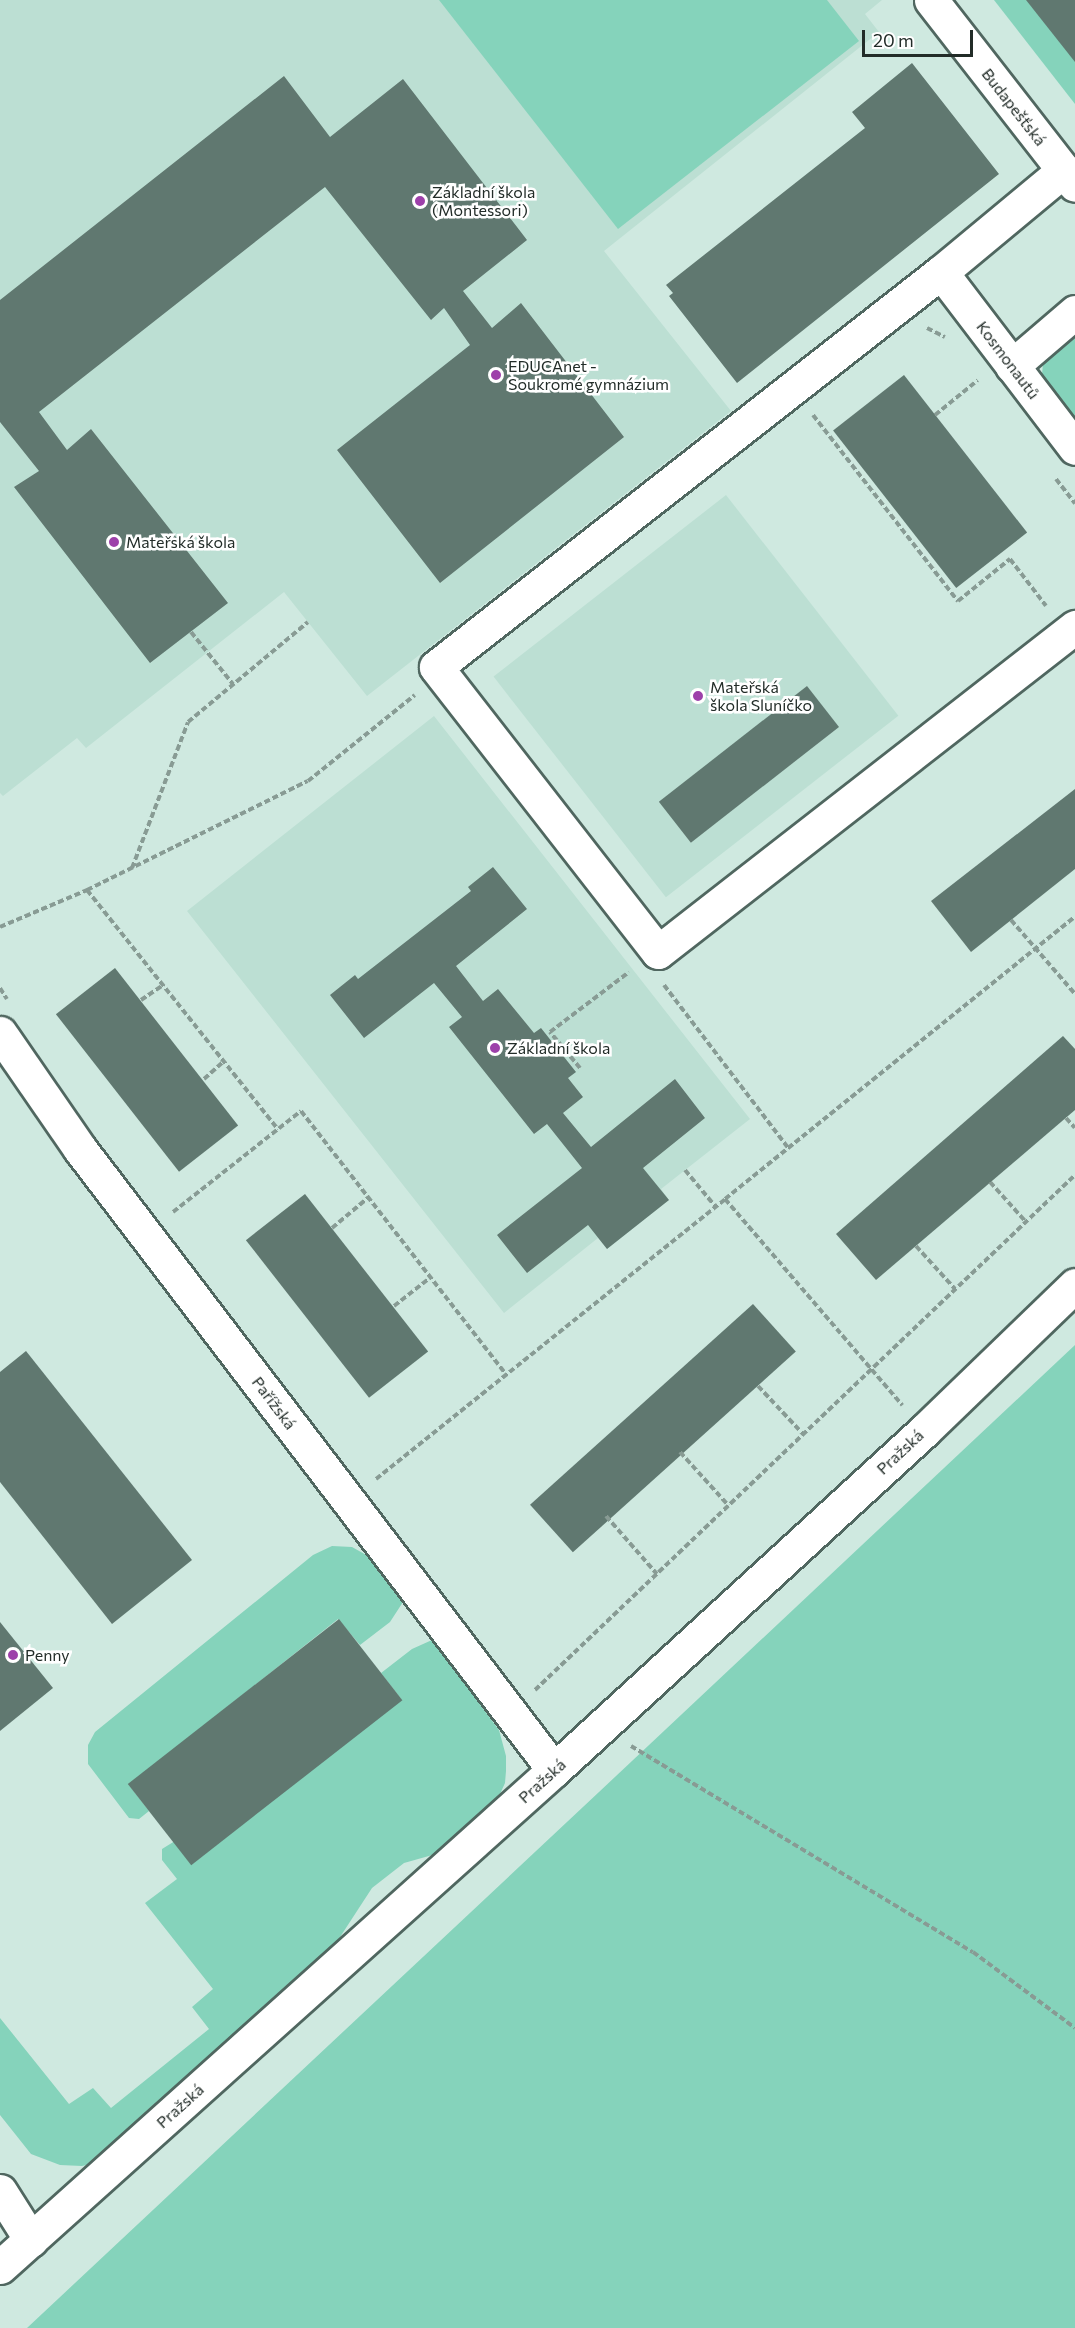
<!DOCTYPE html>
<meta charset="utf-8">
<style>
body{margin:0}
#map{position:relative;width:1075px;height:2328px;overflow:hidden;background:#cfe9e0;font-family:Commissioner,sans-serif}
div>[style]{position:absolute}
.built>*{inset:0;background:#bcdfd3;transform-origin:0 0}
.green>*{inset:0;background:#85d3bb}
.building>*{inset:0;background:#607870;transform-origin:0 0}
.path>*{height:4px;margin-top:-2px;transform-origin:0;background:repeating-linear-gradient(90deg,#889b94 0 6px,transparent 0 9px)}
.roads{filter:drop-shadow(2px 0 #506760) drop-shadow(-2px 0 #506760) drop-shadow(0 2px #506760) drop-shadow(0 -2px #506760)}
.minor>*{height:33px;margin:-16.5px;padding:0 16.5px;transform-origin:16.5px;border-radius:16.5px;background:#fff}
.dots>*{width:16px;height:16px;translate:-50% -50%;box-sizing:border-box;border:3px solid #fff;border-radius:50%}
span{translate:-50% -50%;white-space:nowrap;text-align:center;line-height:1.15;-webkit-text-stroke:5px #fff;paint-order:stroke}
.street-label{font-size:16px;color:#222c28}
.poi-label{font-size:16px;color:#222c28}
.left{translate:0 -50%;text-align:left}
.scale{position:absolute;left:862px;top:30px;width:111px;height:27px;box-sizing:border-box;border:3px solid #222c28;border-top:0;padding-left:8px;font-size:18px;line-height:21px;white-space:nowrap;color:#222c28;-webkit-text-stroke:4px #fff;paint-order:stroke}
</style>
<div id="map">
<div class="built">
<div style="clip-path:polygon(0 0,882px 0,865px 14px,879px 32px,604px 251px,731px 411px,367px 696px,284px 592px,86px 748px,77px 738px,3px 796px,0 793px)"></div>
<div style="left:726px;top:495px;width:280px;height:295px;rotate:52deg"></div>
<div style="clip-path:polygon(434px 716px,750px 1119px,661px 1189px,669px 1200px,607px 1249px,598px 1238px,504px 1313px,187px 911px)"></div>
</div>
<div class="green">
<div style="clip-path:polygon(439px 0,827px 0,859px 41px,618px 229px)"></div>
<div style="clip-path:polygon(994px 0,1075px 0,1075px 104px)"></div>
<div style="clip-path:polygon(1075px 327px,1075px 438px,1041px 387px,1043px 363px,1061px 338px)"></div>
<div style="clip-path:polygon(1075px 1345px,1075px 2328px,27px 2328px,599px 1792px)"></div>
<div style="clip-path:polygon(332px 1546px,352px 1547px,368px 1556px,403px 1602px,390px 1622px,360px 1645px,338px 1619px,129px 1785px,149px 1811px,139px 1819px,129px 1818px,88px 1764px,88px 1745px,95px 1732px,313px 1555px)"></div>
<div style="clip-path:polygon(432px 1640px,499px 1730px,506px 1756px,506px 1771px,505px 1783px,495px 1805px,443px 1852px,404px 1863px,372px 1888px,329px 1954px,95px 2163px,82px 2166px,60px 2165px,31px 2154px,0 2115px,0 2018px,69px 2104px,93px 2088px,111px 2108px,209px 2029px,192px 2007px,213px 1989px,145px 1903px,177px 1879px,162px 1860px,162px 1849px,402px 1700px,381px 1673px,412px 1649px)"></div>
</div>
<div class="building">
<div style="clip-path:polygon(1026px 0,1075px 0,1075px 62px)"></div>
<div style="clip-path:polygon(912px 63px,999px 174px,737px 383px,669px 296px,673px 293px,666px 285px,865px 128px,852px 112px)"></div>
<div style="clip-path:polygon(284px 76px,330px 137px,403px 79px,527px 240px,463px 291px,492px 328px,521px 303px,624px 437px,440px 583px,337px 450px,470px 345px,444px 308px,431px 320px,325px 187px,39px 412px,67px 450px,91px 429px,228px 603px,150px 663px,14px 487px,39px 471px,0 422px,0 300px)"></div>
<div style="left:904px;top:375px;width:200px;height:90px;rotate:52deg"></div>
<div style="left:807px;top:686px;width:52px;height:188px;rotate:52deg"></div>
<div style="clip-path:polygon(1075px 789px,1075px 869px,971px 952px,931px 901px)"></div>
<div style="clip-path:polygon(493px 867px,527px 909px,456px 966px,483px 1001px,498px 989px,534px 1033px,541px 1028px,576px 1072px,568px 1078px,583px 1097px,563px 1113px,591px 1147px,675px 1079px,705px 1118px,643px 1168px,669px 1200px,607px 1249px,588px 1225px,527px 1273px,497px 1235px,582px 1168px,547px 1124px,534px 1134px,449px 1027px,462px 1017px,434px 983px,364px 1038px,330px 995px,355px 975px,358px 979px,471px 891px,468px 887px)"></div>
<div style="left:115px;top:968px;width:200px;height:75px;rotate:52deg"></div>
<div style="clip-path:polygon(1063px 1036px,1075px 1049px,1075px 1110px,876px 1280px,836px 1234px)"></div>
<div style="left:305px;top:1194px;width:200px;height:75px;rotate:52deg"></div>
<div style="left:753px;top:1304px;width:64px;height:300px;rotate:48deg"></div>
<div style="clip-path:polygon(26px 1351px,192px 1560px,112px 1624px,0 1482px,0 1372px)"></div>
<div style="left:339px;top:1619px;width:103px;height:268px;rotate:52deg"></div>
<div style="clip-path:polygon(0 1622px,53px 1688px,0 1731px)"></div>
</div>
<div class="path">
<div style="left:927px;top:328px;width:20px;rotate:27deg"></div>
<div style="left:813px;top:415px;width:236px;rotate:52.1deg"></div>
<div style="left:958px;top:601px;width:67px;rotate:-38.9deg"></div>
<div style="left:1010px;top:559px;width:59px;rotate:52.5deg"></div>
<div style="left:935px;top:415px;width:55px;rotate:-39.1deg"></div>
<div style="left:1056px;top:479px;width:31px;rotate:52deg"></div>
<div style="left:191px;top:632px;width:67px;rotate:51.1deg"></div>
<div style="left:132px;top:868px;width:156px;rotate:-69deg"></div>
<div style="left:188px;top:722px;width:156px;rotate:-39.8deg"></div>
<div style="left:87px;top:890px;width:306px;rotate:51.4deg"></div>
<div style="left:1011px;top:920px;width:98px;rotate:49.1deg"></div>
<div style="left:0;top:927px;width:95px;rotate:-23deg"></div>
<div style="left:87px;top:890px;width:246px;rotate:-26.3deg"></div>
<div style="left:308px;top:781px;width:137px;rotate:-38.8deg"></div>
<div style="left:664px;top:985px;width:205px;rotate:52.7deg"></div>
<div style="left:0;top:988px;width:13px;rotate:58deg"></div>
<div style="left:141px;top:1000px;width:27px;rotate:-34deg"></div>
<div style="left:580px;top:1068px;width:47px;rotate:-129.8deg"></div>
<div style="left:550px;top:1032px;width:99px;rotate:-37.2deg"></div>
<div style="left:204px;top:1079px;width:27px;rotate:-42deg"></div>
<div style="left:1066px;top:1118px;width:13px;rotate:48deg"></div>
<div style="left:685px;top:1170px;width:47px;rotate:50.2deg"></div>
<div style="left:990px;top:1182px;width:54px;rotate:48deg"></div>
<div style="left:725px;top:1199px;width:449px;rotate:-38.9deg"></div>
<div style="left:173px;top:1212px;width:163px;rotate:-38.3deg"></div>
<div style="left:301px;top:1111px;width:333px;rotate:52.1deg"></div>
<div style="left:332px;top:1228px;width:48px;rotate:-40deg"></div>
<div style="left:916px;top:1246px;width:58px;rotate:47.8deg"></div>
<div style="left:394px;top:1306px;width:47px;rotate:-38.1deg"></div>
<div style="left:758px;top:1386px;width:66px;rotate:46.8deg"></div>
<div style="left:680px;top:1452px;width:72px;rotate:47.8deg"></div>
<div style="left:376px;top:1479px;width:447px;rotate:-38.7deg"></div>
<div style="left:725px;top:1199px;width:272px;rotate:49.3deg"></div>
<div style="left:606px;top:1516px;width:77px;rotate:48.7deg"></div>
<div style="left:535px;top:1690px;width:746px;rotate:-43.64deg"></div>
<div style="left:631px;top:1746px;width:399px;rotate:31.1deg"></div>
<div style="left:973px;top:1952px;width:127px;rotate:36.7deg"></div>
</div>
<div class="roads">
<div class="minor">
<div style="left:931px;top:0;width:234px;rotate:52.1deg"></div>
<div style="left:1064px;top:170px;width:160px;rotate:140.3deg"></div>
<div style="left:941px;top:272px;width:641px;rotate:141.97deg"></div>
<div style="left:436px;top:667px;width:361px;rotate:52.1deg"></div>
<div style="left:658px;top:952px;width:529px;rotate:-37.93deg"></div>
<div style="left:941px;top:272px;width:221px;rotate:52.7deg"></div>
<div style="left:1012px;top:366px;width:83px;rotate:-40.6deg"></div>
<div style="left:0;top:1033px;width:141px;rotate:55.4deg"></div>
<div style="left:80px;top:1149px;width:781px;rotate:52.65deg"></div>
<div style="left:0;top:2191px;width:58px;rotate:57.7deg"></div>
<div style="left:0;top:2267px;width:744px;rotate:-41.9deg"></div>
<div style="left:554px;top:1770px;width:502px;rotate:-42.5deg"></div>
<div style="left:924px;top:1431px;width:210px;rotate:-44deg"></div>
</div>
</div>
<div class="dots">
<div style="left:420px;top:201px;background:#9d40aa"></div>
<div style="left:496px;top:375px;background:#9d40aa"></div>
<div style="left:114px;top:542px;background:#9d40aa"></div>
<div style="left:698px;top:696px;background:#9d40aa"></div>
<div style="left:495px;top:1048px;background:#9d40aa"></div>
<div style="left:13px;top:1655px;background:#9d40aa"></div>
</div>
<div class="street-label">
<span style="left:1014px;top:107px;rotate:52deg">Budapešťská</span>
<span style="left:1008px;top:360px;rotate:53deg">Kosmonautů</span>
<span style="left:274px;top:1403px;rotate:53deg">Pařížská</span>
<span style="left:900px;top:1452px;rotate:-43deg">Pražská</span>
<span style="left:542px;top:1781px;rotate:-42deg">Pražská</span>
<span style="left:180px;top:2106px;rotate:-42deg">Pražská</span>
</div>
<div class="poi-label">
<span class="left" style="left:432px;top:201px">Základní škola<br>(Montessori)</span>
<span class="left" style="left:508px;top:375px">EDUCAnet -<br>Soukromé gymnázium</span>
<span class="left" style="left:126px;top:542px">Mateřská škola</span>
<span class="left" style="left:710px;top:696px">Mateřská<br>škola Sluníčko</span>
<span class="left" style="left:507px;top:1048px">Základní škola</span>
<span class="left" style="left:25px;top:1655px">Penny</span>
</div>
<div class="scale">20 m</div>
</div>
